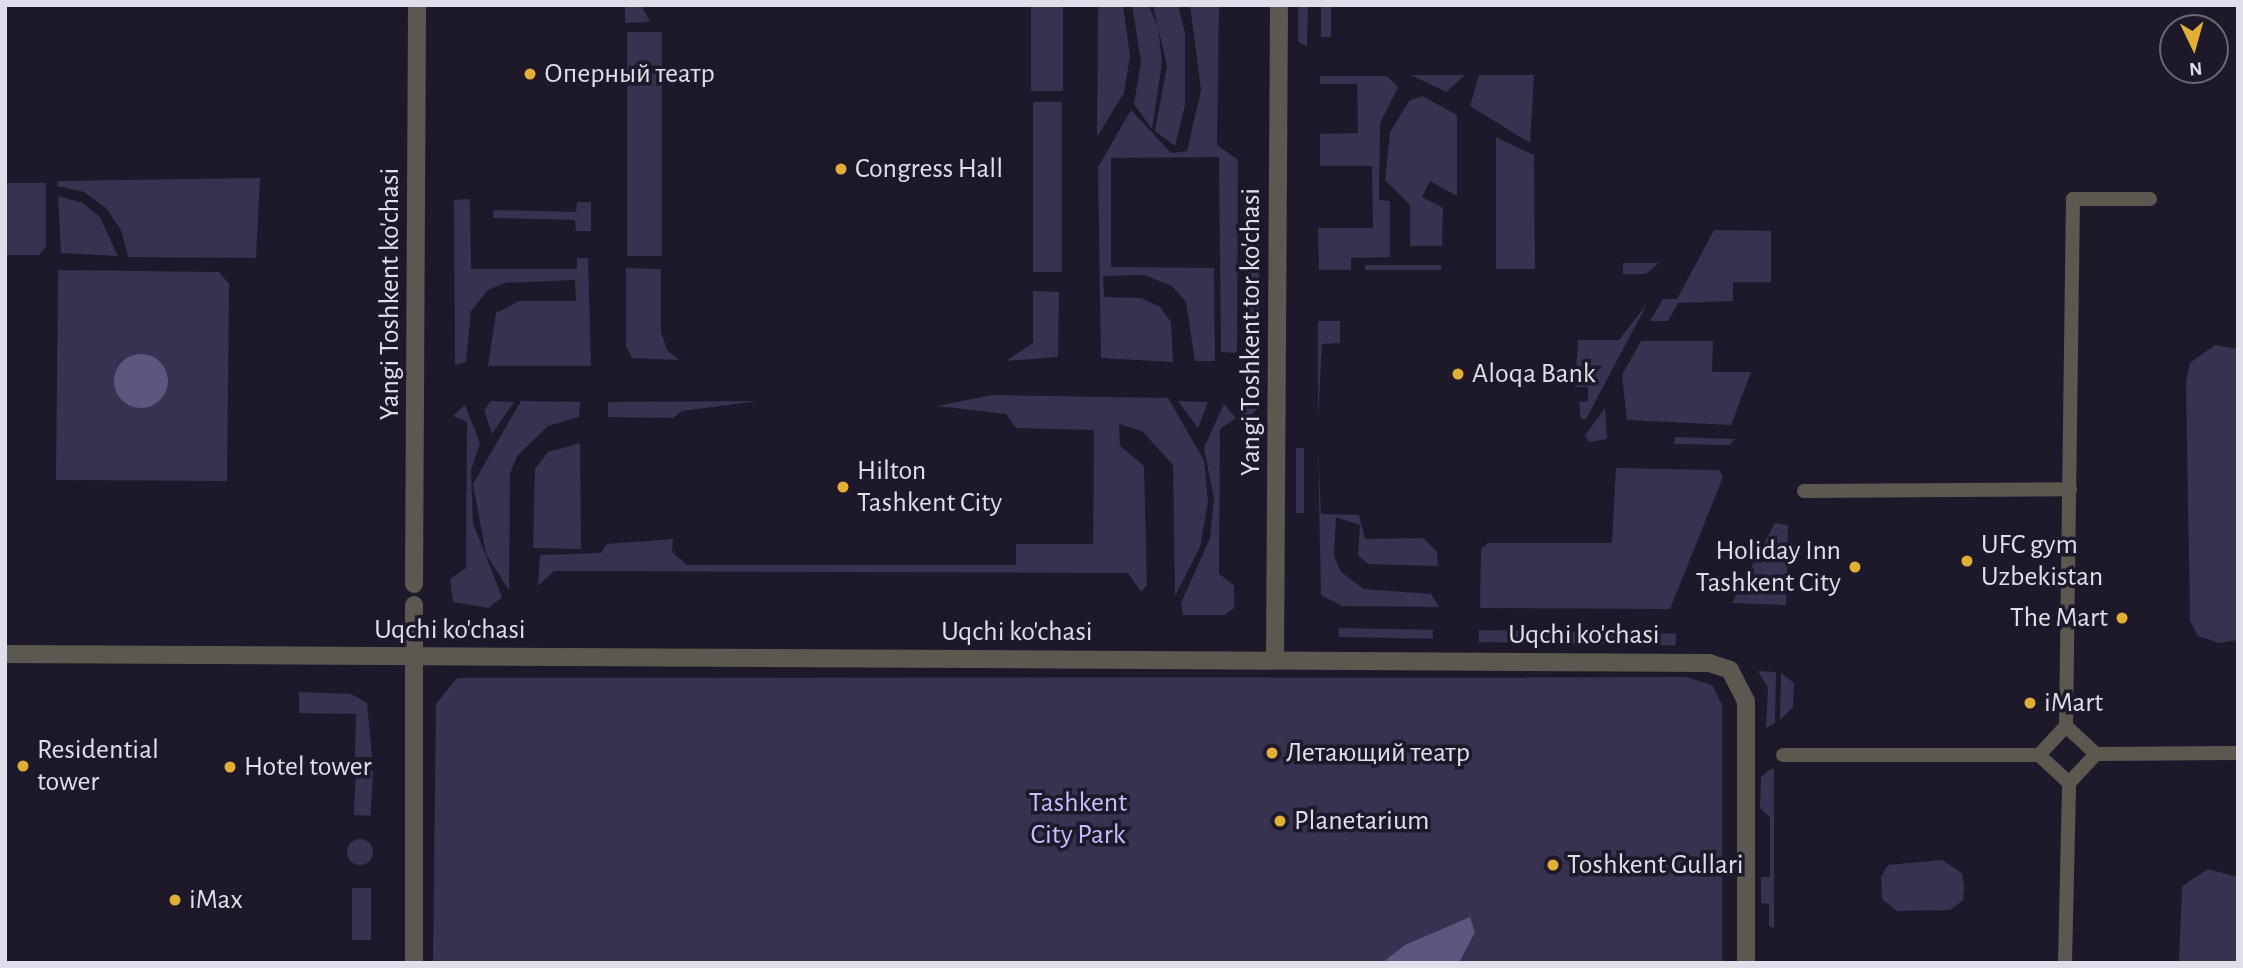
<!DOCTYPE html>
<meta charset="utf-8">
<style>
body{margin:0}
#map{position:relative;width:2243px;height:968px;overflow:hidden;background:#1d192a;font-family:"Alegreya Sans",sans-serif}
div>[style]{position:absolute}
.green>*{inset:0;background:#38314f;transform-origin:0 0}
.round{border-radius:50%}
.water>*{inset:0;background:#5f567d}
.pedestrian>*{height:14px;margin:-7px;padding:0 7px;transform-origin:7px;border-radius:7px;background:#5c584f}
.minor>*{height:18px;margin:-9px;padding:0 9px;transform-origin:9px;border-radius:9px;background:#5c584f}
.dots>*{width:19px;height:19px;translate:-50% -50%;box-sizing:border-box;border:4px solid #1d192a;border-radius:50%}
span{translate:-50% -50%;white-space:nowrap;text-align:center;line-height:1.15;-webkit-text-stroke:7px #1d192a;paint-order:stroke}
.poi-label{font-size:28px;color:#e0dee9}
.left{translate:0 -50%;text-align:left}
.right{translate:-100% -50%;text-align:right}
.street-label{font-size:28px;color:#e0dee9}
.park-label{font-size:28px;color:#cbbcfe}
.frame{position:absolute;inset:0;border:7px solid #e0dee9;pointer-events:none}
.north{position:absolute;left:2159px;top:14px;width:70px;height:70px;box-sizing:border-box;background:#1d192a;border:2px solid #6b6876;border-radius:50%;rotate:175deg;font-size:19px;font-weight:700;line-height:28px;text-align:center;color:#e0dee9}
.north::after{content:'';display:block;margin:auto;width:24px;height:32px;background:#e3ae34;clip-path:polygon(50% 0,100% 100%,50% 72%,0 100%)}
</style>
<div id="map">
<div class="green">
<div style="clip-path:polygon(625px 5px,641px 5px,650px 22px,625px 23px)"></div>
<div style="left:1031px;top:5px;width:32px;height:86px"></div>
<div style="clip-path:polygon(1098px 5px,1123px 5px,1130px 56px,1124px 93px,1097px 137px)"></div>
<div style="clip-path:polygon(1132px 5px,1148px 5px,1158px 26px,1162px 62px,1152px 129px,1134px 104px,1141px 62px)"></div>
<div style="clip-path:polygon(1153px 5px,1178px 5px,1185px 33px,1185px 105px,1175px 146px,1155px 131px,1167px 66px)"></div>
<div style="clip-path:polygon(1190px 5px,1219px 6px,1217px 145px,1238px 160px,1237px 353px,1221px 352px,1219px 157px,1111px 158px,1111px 267px,1214px 268px,1215px 361px,1195px 361px,1186px 302px,1172px 286px,1144px 275px,1103px 276px,1104px 297px,1141px 298px,1160px 307px,1171px 322px,1173px 362px,1101px 358px,1098px 167px,1131px 110px,1171px 153px,1187px 151px,1201px 90px)"></div>
<div style="clip-path:polygon(1298px 5px,1308px 5px,1307px 46px,1298px 42px)"></div>
<div style="left:1321px;top:5px;width:10px;height:32px"></div>
<div style="left:662px;top:32px;width:224px;height:35px;rotate:90deg"></div>
<div style="clip-path:polygon(1411px 75px,1465px 75px,1446px 92px)"></div>
<div style="clip-path:polygon(1479px 75px,1534px 75px,1530px 143px,1470px 106px)"></div>
<div style="clip-path:polygon(1320px 76px,1387px 76px,1398px 87px,1380px 123px,1379px 200px,1390px 201px,1390px 257px,1351px 258px,1351px 270px,1319px 270px,1318px 228px,1373px 228px,1372px 166px,1320px 166px,1320px 134px,1358px 133px,1357px 84px,1320px 84px)"></div>
<div style="clip-path:polygon(1422px 96px,1457px 115px,1457px 196px,1430px 181px,1422px 197px,1443px 208px,1442px 246px,1410px 246px,1410px 205px,1385px 180px,1390px 132px,1409px 101px)"></div>
<div style="left:1033px;top:102px;width:29px;height:170px"></div>
<div style="clip-path:polygon(1496px 137px,1534px 155px,1535px 269px,1496px 269px)"></div>
<div style="clip-path:polygon(260px 178px,256px 258px,128px 257px,121px 230px,106px 208px,84px 192px,57px 186px,58px 181px)"></div>
<div style="clip-path:polygon(5px 183px,46px 183px,46px 247px,39px 255px,5px 255px)"></div>
<div style="clip-path:polygon(58px 196px,83px 203px,100px 217px,118px 256px,61px 253px)"></div>
<div style="left:1244px;top:196px;width:15px;height:177px"></div>
<div style="clip-path:polygon(470px 199px,471px 269px,577px 269px,577px 258px,588px 258px,591px 366px,488px 366px,496px 313px,519px 301px,576px 301px,575px 280px,504px 283px,488px 290px,471px 311px,466px 362px,455px 365px,454px 200px)"></div>
<div style="clip-path:polygon(577px 202px,591px 202px,591px 231px,576px 231px,575px 220px,493px 218px,494px 210px,576px 212px)"></div>
<div style="clip-path:polygon(1714px 230px,1771px 231px,1771px 282px,1733px 282px,1733px 301px,1678px 303px,1668px 321px,1650px 321px,1663px 299px,1677px 299px)"></div>
<div style="clip-path:polygon(1623px 263px,1659px 263px,1646px 274px,1623px 274px)"></div>
<div style="left:1365px;top:265px;width:76px;height:5px"></div>
<div style="clip-path:polygon(626px 268px,661px 269px,661px 332px,667px 350px,679px 360px,632px 358px,626px 346px)"></div>
<div style="clip-path:polygon(58px 270px,219px 272px,229px 284px,227px 481px,56px 480px)"></div>
<div style="clip-path:polygon(1033px 291px,1059px 292px,1058px 357px,1006px 361px,1033px 343px)"></div>
<div style="clip-path:polygon(1647px 304px,1586px 419px,1581px 419px,1579px 402px,1588px 401px,1588px 387px,1575px 387px,1578px 340px,1619px 340px)"></div>
<div style="clip-path:polygon(1318px 321px,1340px 321px,1340px 343px,1322px 344px,1318px 419px)"></div>
<div style="clip-path:polygon(1641px 341px,1713px 341px,1712px 372px,1751px 372px,1731px 425px,1627px 420px,1622px 375px)"></div>
<div style="clip-path:polygon(2215px 345px,2238px 349px,2238px 640px,2219px 643px,2198px 636px,2190px 621px,2186px 381px,2190px 363px)"></div>
<div style="clip-path:polygon(1243px 394px,1258px 408px,1244px 423px)"></div>
<div style="clip-path:polygon(992px 395px,1168px 398px,1204px 460px,1208px 502px,1200px 547px,1175px 596px,1173px 465px,1142px 431px,1119px 424px,1120px 446px,1144px 466px,1147px 585px,1141px 592px,1128px 573px,554px 571px,538px 586px,540px 555px,601px 553px,607px 544px,673px 539px,672px 552px,687px 565px,1016px 565px,1016px 544px,1093px 544px,1094px 430px,1016px 428px,1006px 414px,937px 406px)"></div>
<div style="clip-path:polygon(491px 401px,514px 402px,492px 434px,484px 410px)"></div>
<div style="clip-path:polygon(521px 401px,580px 402px,579px 417px,548px 426px,517px 456px,510px 474px,509px 590px,486px 554px,473px 484px)"></div>
<div style="clip-path:polygon(758px 401px,682px 411px,673px 418px,608px 417px,608px 402px)"></div>
<div style="clip-path:polygon(1178px 401px,1208px 402px,1198px 428px)"></div>
<div style="clip-path:polygon(1224px 404px,1236px 418px,1220px 429px,1219px 574px,1234px 585px,1234px 608px,1225px 615px,1183px 615px,1181px 603px,1210px 538px,1214px 499px,1204px 448px)"></div>
<div style="clip-path:polygon(465px 405px,480px 443px,471px 470px,473px 523px,502px 597px,489px 608px,453px 602px,450px 579px,466px 568px,467px 422px,453px 416px)"></div>
<div style="clip-path:polygon(1605px 408px,1607px 439px,1589px 442px,1585px 435px)"></div>
<div style="clip-path:polygon(1675px 437px,1735px 439px,1729px 445px,1674px 444px)"></div>
<div style="clip-path:polygon(580px 443px,581px 549px,533px 548px,535px 469px,548px 452px)"></div>
<div style="left:1296px;top:448px;width:8px;height:65px"></div>
<div style="clip-path:polygon(1318px 448px,1321px 514px,1359px 515px,1365px 539px,1423px 538px,1437px 552px,1438px 566px,1368px 564px,1358px 555px,1360px 525px,1336px 517px,1334px 556px,1341px 572px,1364px 589px,1431px 594px,1439px 607px,1342px 606px,1321px 595px)"></div>
<div style="clip-path:polygon(1616px 468px,1719px 470px,1723px 477px,1670px 609px,1480px 608px,1481px 549px,1488px 543px,1612px 543px)"></div>
<div style="clip-path:polygon(1775px 523px,1788px 525px,1786px 605px,1732px 603px)"></div>
<div style="left:1339px;top:628px;width:94px;height:9px;rotate:1deg"></div>
<div style="left:1479px;top:630px;width:197px;height:12px;rotate:1deg"></div>
<div style="clip-path:polygon(1758px 671px,1776px 672px,1775px 723px,1766px 728px,1768px 688px)"></div>
<div style="clip-path:polygon(1781px 673px,1794px 683px,1793px 707px,1780px 720px)"></div>
<div style="clip-path:polygon(1686px 677px,1712px 685px,1722px 705px,1722px 963px,433px 963px,436px 704px,457px 678px)"></div>
<div style="clip-path:polygon(299px 692px,351px 694px,367px 703px,372px 757px,355px 757px,356px 714px,299px 713px)"></div>
<div style="clip-path:polygon(1772px 768px,1774px 770px,1774px 928px,1769px 926px,1769px 904px,1761px 903px,1761px 877px,1770px 877px,1770px 817px,1760px 808px,1761px 777px)"></div>
<div style="left:356px;top:770px;width:17px;height:45px;rotate:3deg"></div>
<div class="round" style="left:347px;top:839px;width:26px;height:26px"></div>
<div style="clip-path:polygon(1942px 860px,1962px 873px,1964px 886px,1963px 900px,1950px 910px,1897px 911px,1882px 899px,1881px 877px,1888px 865px)"></div>
<div style="clip-path:polygon(2208px 869px,2238px 877px,2238px 963px,2179px 963px,2182px 886px)"></div>
<div style="left:352px;top:888px;width:19px;height:52px"></div>
</div>
<div class="water">
<div class="round" style="left:114px;top:354px;width:54px;height:54px"></div>
<div style="clip-path:polygon(1470px 917px,1475px 932px,1459px 963px,1382px 963px,1405px 945px)"></div>
</div>
<div class="pedestrian">
<div style="left:1804px;top:491px;width:266px;rotate:-0.4deg"></div>
<div style="left:2066px;top:726px;width:527px;rotate:-89.24deg"></div>
<div style="left:2073px;top:199px;width:77px"></div>
<div style="left:2096px;top:754px;width:139px;rotate:-0.4deg"></div>
<div style="left:1783px;top:755px;width:256px"></div>
<div style="left:2065px;top:963px;width:180px;rotate:-88.7deg"></div>
<div style="left:2069px;top:783px;width:40px;rotate:-47deg"></div>
<div style="left:2096px;top:754px;width:41px;rotate:-137deg"></div>
<div style="left:2066px;top:726px;width:40px;rotate:133deg"></div>
<div style="left:2039px;top:755px;width:41px;rotate:43deg"></div>
</div>
<div class="minor">
<div style="left:414px;top:584px;width:579px;rotate:-89.7deg"></div>
<div style="left:414px;top:605px;width:358px;rotate:90deg"></div>
<div style="left:5px;top:654px;width:1704px;rotate:0.3deg"></div>
<div style="left:1709px;top:663px;width:22px;rotate:18deg"></div>
<div style="left:1730px;top:670px;width:35px;rotate:63deg"></div>
<div style="left:1746px;top:701px;width:262px;rotate:90deg"></div>
<div style="left:1275px;top:660px;width:655px;rotate:-89.65deg"></div>
</div>
<div class="dots">
<div style="left:530px;top:74px;background:#e3ae34"></div>
<div style="left:841px;top:169px;background:#e3ae34"></div>
<div style="left:1458px;top:374px;background:#e3ae34"></div>
<div style="left:843px;top:487px;background:#e3ae34"></div>
<div style="left:1967px;top:561px;background:#e3ae34"></div>
<div style="left:1855px;top:567px;background:#e3ae34"></div>
<div style="left:2122px;top:618px;background:#e3ae34"></div>
<div style="left:2030px;top:703px;background:#e3ae34"></div>
<div style="left:1272px;top:753px;background:#e3ae34"></div>
<div style="left:23px;top:766px;background:#e3ae34"></div>
<div style="left:230px;top:767px;background:#e3ae34"></div>
<div style="left:1280px;top:821px;background:#e3ae34"></div>
<div style="left:1553px;top:865px;background:#e3ae34"></div>
<div style="left:175px;top:900px;background:#e3ae34"></div>
</div>
<div class="poi-label">
<span class="left" style="left:544px;top:74px">Оперный театр</span>
<span class="left" style="left:855px;top:169px">Congress Hall</span>
<span class="left" style="left:1472px;top:374px">Aloqa Bank</span>
<span class="left" style="left:857px;top:487px">Hilton<br>Tashkent City</span>
<span class="left" style="left:1981px;top:561px">UFC gym<br>Uzbekistan</span>
<span class="right" style="left:1841px;top:567px">Holiday Inn<br>Tashkent City</span>
<span class="right" style="left:2108px;top:618px">The Mart</span>
<span class="left" style="left:2044px;top:703px">iMart</span>
<span class="left" style="left:37px;top:766px">Residential<br>tower</span>
<span class="left" style="left:1286px;top:753px">Летающий театр</span>
<span class="left" style="left:244px;top:767px">Hotel tower</span>
<span class="left" style="left:1294px;top:821px">Planetarium</span>
<span class="left" style="left:1567px;top:865px">Toshkent Gullari</span>
<span class="left" style="left:189px;top:900px">iMax</span>
</div>
<div class="street-label">
<span style="left:390px;top:294px;rotate:-90deg">Yangi Toshkent ko'chasi</span>
<span style="left:1251px;top:332px;rotate:-90deg">Yangi Toshkent tor ko'chasi</span>
<span style="left:450px;top:630px">Uqchi ko'chasi</span>
<span style="left:1017px;top:632px">Uqchi ko'chasi</span>
<span style="left:1584px;top:635px">Uqchi ko'chasi</span>
</div>
<div class="park-label">
<span style="left:1078px;top:819px">Tashkent<br>City Park</span>
</div>
<div class="frame"></div>
<div class="north">N</div>
</div>
